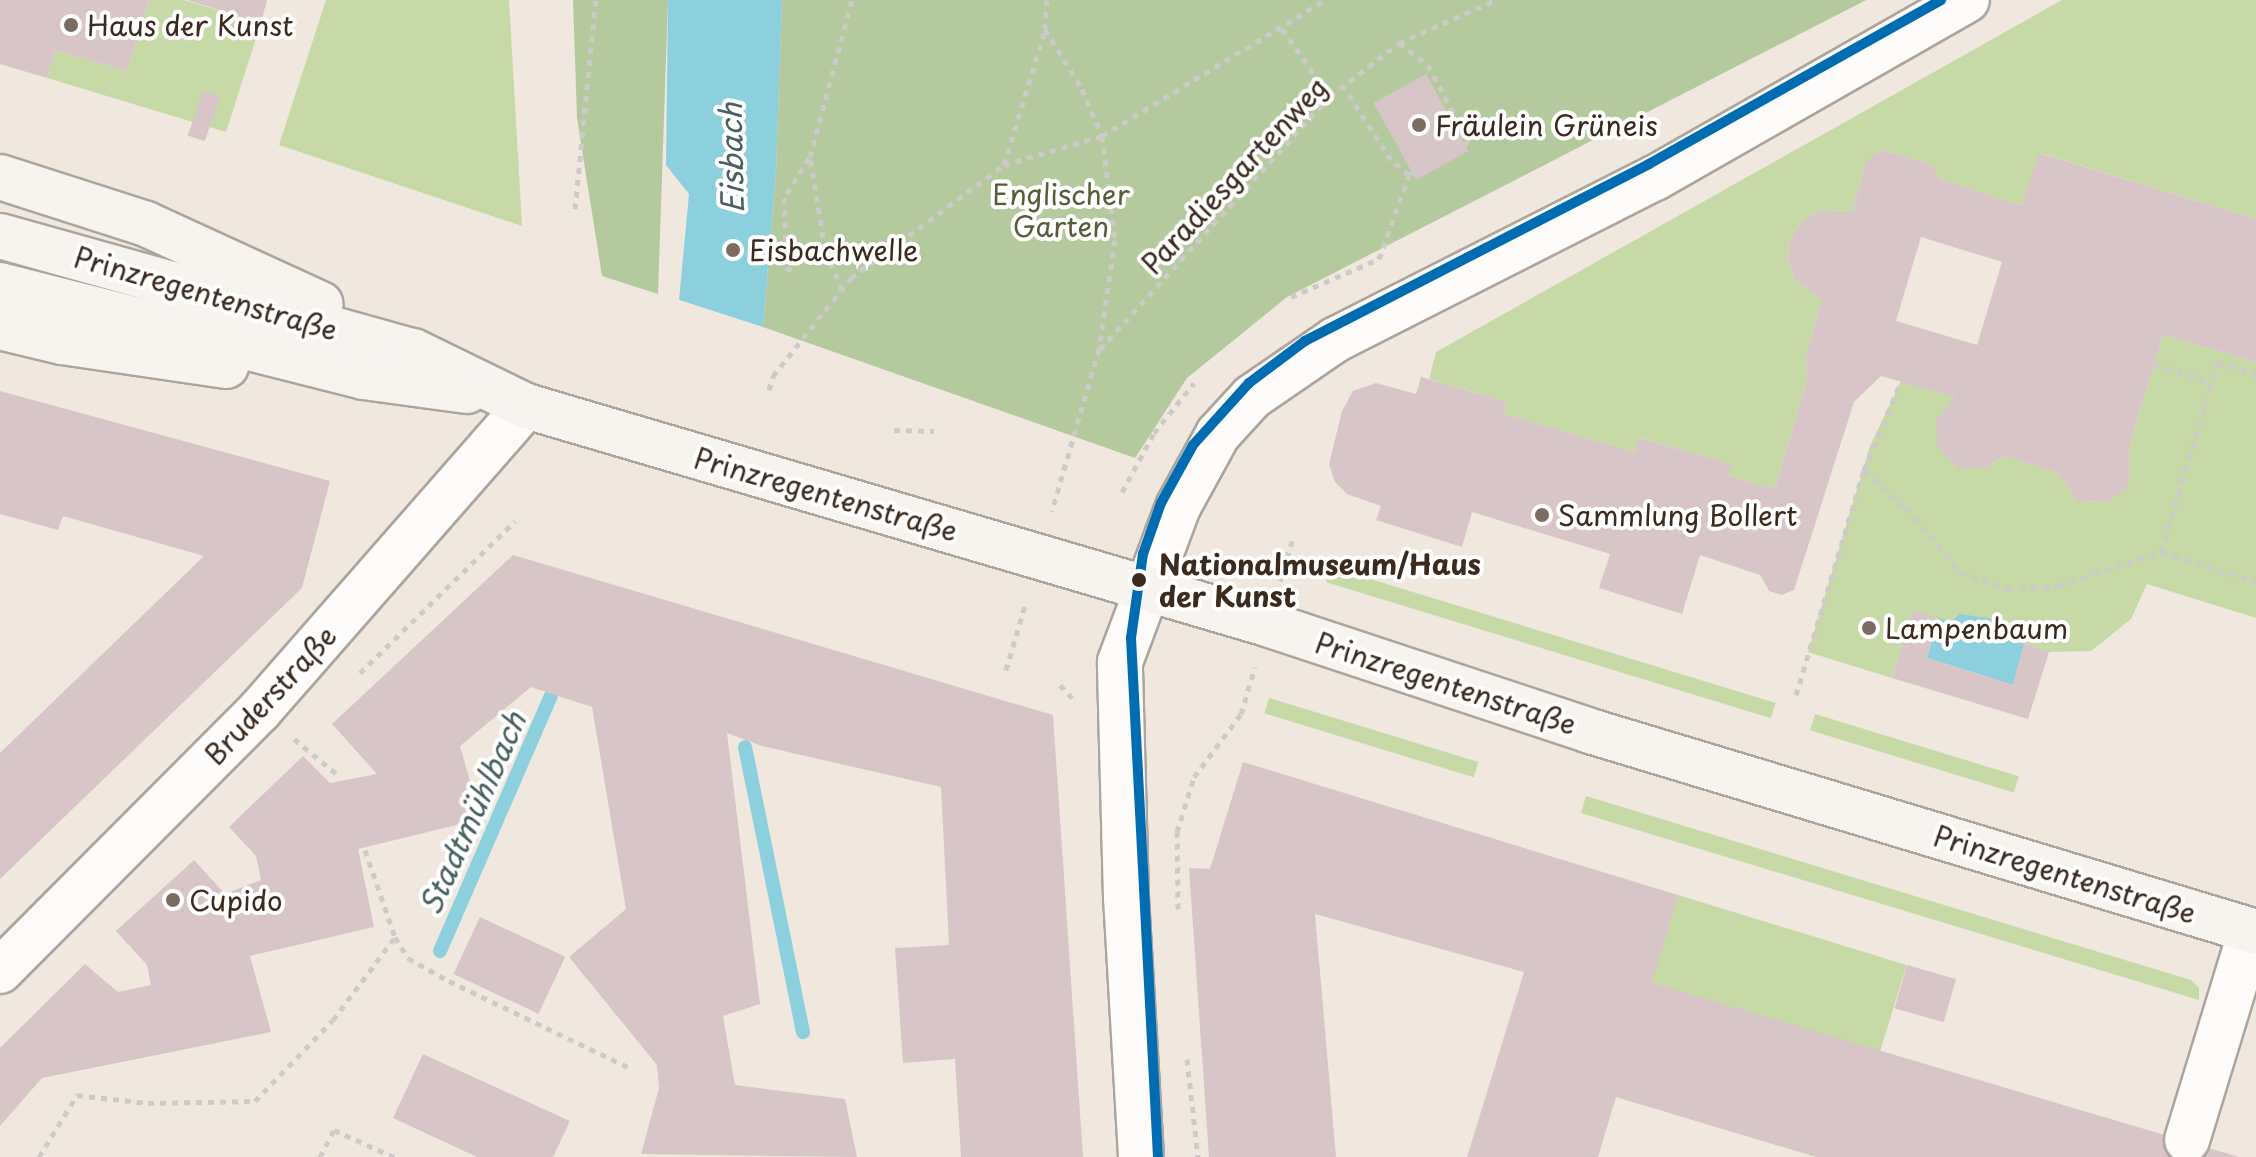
<!DOCTYPE html>
<meta charset="utf-8">
<style>
body{margin:0}
#map{position:relative;width:2256px;height:1157px;overflow:hidden;background:#f0e8de;font-family:"Playpen Sans",sans-serif}
div>[style]{position:absolute}
.green>*{inset:0;background:#c6d9a6;transform-origin:0 0}
.forest>*{inset:0;background:#b4c99e}
.water>*{inset:0;background:#8cd0de}
.pier>*{inset:0;background:#f0e8de;transform-origin:0 0}
.stream>*{height:14px;margin:-7px;padding:0 7px;transform-origin:7px;border-radius:7px;background:#8cd0de}
.building>*{inset:0;background:#d8c5c7;transform-origin:0 0}
.path>*{height:5px;margin-top:-2.5px;transform-origin:0;background:repeating-linear-gradient(90deg,#cdcac7 0 6px,transparent 0 12px)}
.roads{filter:drop-shadow(2px 0 #aba59e) drop-shadow(-2px 0 #aba59e) drop-shadow(0 2px #aba59e) drop-shadow(0 -2px #aba59e)}
.street>*{height:44px;margin:-22px;padding:0 22px;transform-origin:22px;border-radius:22px;background:#fdfcfa}
.secondary>*{height:44px;margin:-22px;padding:0 22px;transform-origin:22px;border-radius:22px;background:#f7f3ef}
.tram-1>*{height:10px;margin:-5px;padding:0 5px;transform-origin:5px;border-radius:5px;background:#006cb2}
.dots>*{width:22px;height:22px;translate:-50% -50%;box-sizing:border-box;border:4px solid #fff;border-radius:50%}
span{translate:-50% -50%;white-space:nowrap;text-align:center;line-height:1.15;-webkit-text-stroke:8px #fff;paint-order:stroke}
.poi-label{font-size:28px;color:#3b2a1e}
.left{translate:0 -50%;text-align:left}
.street-label{font-size:28px;color:#3b2a1e}
.park-label{font-size:28px;color:#5a5b39}
.stop-label{font-size:28px;color:#3b2a1e;font-weight:700}
.water-label{font-size:30px;color:#486061;font-style:italic}
</style>
<div id="map">
<div class="green">
<div style="clip-path:polygon(149px 0,184px 0,261px 23px,226px 132px,47px 78px,55px 50px,127px 71px)"></div>
<div style="clip-path:polygon(326px 0,509px 0,522px 226px,279px 145px)"></div>
<div style="clip-path:polygon(2062px 0,2256px 0,2256px 219px,2040px 153px,2022px 206px,1940px 179px,1931px 164px,1881px 150px,1867px 161px,1852px 212px,1819px 211px,1802px 221px,1790px 240px,1788px 260px,1795px 280px,1822px 300px,1806px 354px,1807px 380px,1775px 489px,1728px 476px,1730px 464px,1640px 438px,1635px 452px,1504px 414px,1507px 402px,1429px 379px,1436px 352px)"></div>
<div style="clip-path:polygon(2163px 335px,2256px 362px,2256px 618px,2147px 584px,2131px 619px,2091px 651px,2049px 652px,2024px 644px,2013px 685px,1913px 611px,1892px 678px,1808px 652px,1870px 446px,1901px 381px,1955px 397px,1936px 422px,1940px 449px,1957px 468px,1985px 468px,2005px 456px,2058px 473px,2077px 501px,2108px 502px,2129px 486px,2130px 443px)"></div>
<div style="left:1331px;top:567px;width:465px;height:16px;rotate:17deg"></div>
<div style="left:1269px;top:698px;width:219px;height:16px;rotate:17deg"></div>
<div style="left:1815px;top:714px;width:213px;height:17px;rotate:17deg"></div>
<div style="clip-path:polygon(1586px 796px,2191px 980px,2199px 988px,2199px 1000px,1581px 813px)"></div>
<div style="left:1678px;top:895px;width:239px;height:92px;rotate:17deg"></div>
</div>
<div class="forest">
<div style="clip-path:polygon(573px 0,668px 0,658px 294px,602px 276px,577px 118px)"></div>
<div style="clip-path:polygon(782px 0,1866px 0,1287px 297px,1187px 378px,1135px 458px,763px 327px,776px 171px)"></div>
</div>
<div class="water">
<div style="clip-path:polygon(668px 0,782px 0,776px 171px,763px 327px,679px 300px,689px 194px,666px 165px)"></div>
<div style="clip-path:polygon(1960px 614px,2000px 620px,2009px 639px,2024px 643px,2013px 685px,1927px 658px,1938px 618px,1950px 622px)"></div>
</div>
<div class="pier">
<div style="left:679px;top:300px;width:88px;height:4px;rotate:18deg"></div>
</div>
<div class="stream">
<div style="left:745px;top:747px;width:291px;rotate:78.5deg"></div>
<div style="left:440px;top:951px;width:278px;rotate:-66.5deg"></div>
</div>
<div class="building">
<div style="clip-path:polygon(0 0,149px 0,127px 71px,55px 50px,47px 78px,0 64px)"></div>
<div style="clip-path:polygon(187px 0,267px 0,261px 23px)"></div>
<div style="left:1426px;top:74px;width:88px;height:60px;rotate:61deg"></div>
<div style="left:203px;top:91px;width:18px;height:47px;rotate:19deg"></div>
<div style="clip-path:polygon(evenodd,1881px 150px,1931px 164px,1940px 179px,2022px 206px,2039px 153px,2256px 219px,2256px 362px,2163px 335px,2130px 443px,2129px 486px,2108px 502px,2077px 501px,2058px 473px,2005px 456px,1985px 468px,1957px 468px,1937px 446px,1936px 421px,1955px 397px,1881px 376px,1854px 402px,1794px 590px,1782px 595px,1769px 591px,1760px 575px,1700px 555px,1682px 614px,1599px 588px,1610px 554px,1472px 512px,1462px 547px,1376px 520px,1381px 506px,1347px 494px,1335px 482px,1329px 464px,1342px 411px,1353px 391px,1376px 383px,1416px 394px,1421px 377px,1507px 402px,1504px 414px,1635px 452px,1639px 438px,1731px 464px,1728px 476px,1775px 489px,1807px 380px,1806px 354px,1822px 300px,1795px 280px,1788px 260px,1790px 240px,1802px 221px,1819px 211px,1852px 212px,1867px 160px,1881px 150px,1921px 237px,2002px 262px,1977px 345px,1896px 321px,1921px 237px)"></div>
<div style="clip-path:polygon(0 391px,330px 481px,302px 588px,0 879px,0 753px,204px 556px,63px 516px,58px 530px,0 514px)"></div>
<div style="clip-path:polygon(513px 555px,1053px 715px,1083px 1157px,961px 1157px,955px 1059px,903px 1063px,895px 948px,949px 945px,941px 787px,762px 746px,727px 733px,760px 1004px,723px 1016px,735px 1085px,845px 1099px,857px 1157px,641px 1154px,659px 1088px,657px 1065px,569px 957px,626px 909px,592px 707px,531px 687px,460px 746px,481px 819px,358px 849px,374px 927px,250px 956px,271px 1032px,42px 1078px,0 1126px,0 1048px,85px 964px,118px 992px,151px 985px,147px 965px,116px 931px,194px 860px,225px 894px,261px 880px,256px 856px,229px 827px,303px 756px,330px 783px,377px 774px,332px 724px)"></div>
<div style="clip-path:polygon(1913px 610px,1938px 618px,1927px 658px,2013px 685px,2024px 643px,2049px 652px,2028px 719px,1892px 678px)"></div>
<div style="clip-path:polygon(1243px 762px,1678px 895px,1652px 983px,2239px 1157px,1816px 1157px,1616px 1097px,1598px 1157px,1467px 1157px,1524px 972px,1315px 914px,1336px 1157px,1209px 1157px,1189px 868px,1210px 869px)"></div>
<div style="left:480px;top:917px;width:94px;height:63px;rotate:25deg"></div>
<div style="left:1907px;top:965px;width:51px;height:45px;rotate:16deg"></div>
<div style="clip-path:polygon(423px 1054px,570px 1121px,553px 1157px,477px 1157px,393px 1118px)"></div>
</div>
<div class="path">
<div style="left:1047px;top:0;width:29px;rotate:94deg"></div>
<div style="left:1045px;top:29px;width:70px;rotate:58.3deg"></div>
<div style="left:1082px;top:89px;width:51px;rotate:66.9deg"></div>
<div style="left:1102px;top:136px;width:105px;rotate:82.9deg"></div>
<div style="left:1115px;top:240px;width:110px;rotate:98.4deg"></div>
<div style="left:1099px;top:349px;width:169px;rotate:106.2deg"></div>
<div style="left:1282px;top:29px;width:82px;rotate:54.4deg"></div>
<div style="left:1399px;top:43px;width:36px;rotate:37deg"></div>
<div style="left:1428px;top:65px;width:87px;rotate:62.5deg"></div>
<div style="left:1468px;top:142px;width:68px;rotate:150.8deg"></div>
<div style="left:809px;top:158px;width:47px;rotate:122deg"></div>
<div style="left:784px;top:198px;width:73px;rotate:87.6deg"></div>
<div style="left:787px;top:271px;width:35px;rotate:-41deg"></div>
<div style="left:813px;top:248px;width:12px;rotate:5deg"></div>
<div style="left:1004px;top:165px;width:141px;rotate:-73.1deg"></div>
<div style="left:575px;top:209px;width:210px;rotate:-84.3deg"></div>
<div style="left:842px;top:290px;width:44px;rotate:-112.5deg"></div>
<div style="left:825px;top:249px;width:93px;rotate:-99.3deg"></div>
<div style="left:810px;top:157px;width:163px;rotate:-75deg"></div>
<div style="left:1291px;top:297px;width:96px;rotate:-23.4deg"></div>
<div style="left:1379px;top:259px;width:89px;rotate:-70.3deg"></div>
<div style="left:1409px;top:175px;width:23px;rotate:-140deg"></div>
<div style="left:1391px;top:160px;width:88px;rotate:-123deg"></div>
<div style="left:1100px;top:349px;width:342px;rotate:-47.7deg"></div>
<div style="left:1330px;top:96px;width:87px;rotate:-37.5deg"></div>
<div style="left:1399px;top:43px;width:106px;rotate:-23.9deg"></div>
<div style="left:2154px;top:364px;width:61px;rotate:18.1deg"></div>
<div style="left:769px;top:390px;width:15px;rotate:-74deg"></div>
<div style="left:773px;top:376px;width:125px;rotate:-51.5deg"></div>
<div style="left:851px;top:278px;width:190px;rotate:-36.4deg"></div>
<div style="left:1004px;top:165px;width:102px;rotate:-16.5deg"></div>
<div style="left:1102px;top:136px;width:261px;rotate:-31.4deg"></div>
<div style="left:894px;top:430px;width:40px;rotate:1.4deg"></div>
<div style="left:1864px;top:470px;width:57px;rotate:42.1deg"></div>
<div style="left:1906px;top:508px;width:84px;rotate:49.8deg"></div>
<div style="left:1960px;top:572px;width:50px;rotate:19.9deg"></div>
<div style="left:2007px;top:589px;width:52px;rotate:-3.3deg"></div>
<div style="left:2059px;top:586px;width:108px;rotate:-18.4deg"></div>
<div style="left:2161px;top:552px;width:100px;rotate:17.5deg"></div>
<div style="left:1122px;top:492px;width:67px;rotate:-61.5deg"></div>
<div style="left:1154px;top:433px;width:64px;rotate:-51.3deg"></div>
<div style="left:2161px;top:552px;width:198px;rotate:-73.3deg"></div>
<div style="left:2218px;top:362px;width:40px;rotate:18deg"></div>
<div style="left:1280px;top:581px;width:42px;rotate:-73.3deg"></div>
<div style="left:1006px;top:670px;width:71px;rotate:-73.6deg"></div>
<div style="left:360px;top:673px;width:217px;rotate:-44.4deg"></div>
<div style="left:1060px;top:685px;width:19px;rotate:47deg"></div>
<div style="left:1796px;top:695px;width:235px;rotate:-73.2deg"></div>
<div style="left:1864px;top:470px;width:96px;rotate:-67.4deg"></div>
<div style="left:294px;top:739px;width:57px;rotate:39.3deg"></div>
<div style="left:365px;top:850px;width:92px;rotate:71deg"></div>
<div style="left:1178px;top:909px;width:77px;rotate:-90.7deg"></div>
<div style="left:1177px;top:832px;width:58px;rotate:-72.8deg"></div>
<div style="left:1194px;top:777px;width:79px;rotate:-53.3deg"></div>
<div style="left:1241px;top:714px;width:49px;rotate:-73.4deg"></div>
<div style="left:1187px;top:1059px;width:99px;rotate:83.6deg"></div>
<div style="left:39px;top:1157px;width:73px;rotate:-58.5deg"></div>
<div style="left:77px;top:1095px;width:71px;rotate:6.4deg"></div>
<div style="left:148px;top:1103px;width:107px;rotate:-1.1deg"></div>
<div style="left:255px;top:1101px;width:112px;rotate:-46.1deg"></div>
<div style="left:333px;top:1020px;width:104px;rotate:-53.2deg"></div>
<div style="left:395px;top:937px;width:25px;rotate:58deg"></div>
<div style="left:408px;top:958px;width:47px;rotate:29.3deg"></div>
<div style="left:449px;top:981px;width:203px;rotate:25.7deg"></div>
<div style="left:320px;top:1157px;width:30px;rotate:-63deg"></div>
<div style="left:334px;top:1130px;width:66px;rotate:24.2deg"></div>
</div>
<div class="roads">
<div class="street">
<div style="left:0;top:971px;width:368px;rotate:-45.1deg"></div>
<div style="left:260px;top:710px;width:404px;rotate:-48.8deg"></div>
<div style="left:2187px;top:1140px;width:219px;rotate:-73deg"></div>
<div style="left:1141px;top:1157px;width:259px;rotate:-93.3deg"></div>
<div style="left:1126px;top:898px;width:236px;rotate:-91.5deg"></div>
<div style="left:1120px;top:662px;width:165px;rotate:-69.5deg"></div>
<div style="left:1178px;top:507px;width:83px;rotate:-61.3deg"></div>
<div style="left:1218px;top:434px;width:50px;rotate:-47.4deg"></div>
<div style="left:1252px;top:397px;width:101px;rotate:-34.5deg"></div>
<div style="left:1335px;top:340px;width:359px;rotate:-26.9deg"></div>
<div style="left:1655px;top:178px;width:359px;rotate:-29.7deg"></div>
</div>
<div class="secondary">
<div style="left:0;top:177px;width:153px;rotate:17.8deg"></div>
<div style="left:146px;top:224px;width:192px;rotate:24.6deg"></div>
<div style="left:0;top:236px;width:429px;rotate:15.6deg"></div>
<div style="left:413px;top:351px;width:126px;rotate:26deg"></div>
<div style="left:526px;top:406px;width:772px;rotate:16.39deg"></div>
<div style="left:1267px;top:624px;width:340px;rotate:18.3deg"></div>
<div style="left:1590px;top:731px;width:696px;rotate:16.79deg"></div>
<div style="left:0;top:285px;width:374px;rotate:14.2deg"></div>
<div style="left:363px;top:377px;width:105px;rotate:7.7deg"></div>
<div style="left:0;top:327px;width:64px;rotate:13.6deg"></div>
<div style="left:62px;top:342px;width:166px;rotate:8.3deg"></div>
</div>
</div>
<div class="tram-1">
<div style="left:1158px;top:1157px;width:520px;rotate:-92.98deg"></div>
<div style="left:1131px;top:638px;width:85px;rotate:-81.9deg"></div>
<div style="left:1143px;top:554px;width:54px;rotate:-70.6deg"></div>
<div style="left:1161px;top:503px;width:66px;rotate:-61.1deg"></div>
<div style="left:1193px;top:445px;width:84px;rotate:-47.9deg"></div>
<div style="left:1249px;top:383px;width:70px;rotate:-36.9deg"></div>
<div style="left:1305px;top:341px;width:387px;rotate:-27.2deg"></div>
<div style="left:1649px;top:164px;width:335px;rotate:-29.3deg"></div>
</div>
<div class="dots">
<div style="left:71px;top:25px;background:#7a6c61"></div>
<div style="left:1419px;top:125px;background:#7a6c61"></div>
<div style="left:733px;top:250px;background:#7a6c61"></div>
<div style="left:1542px;top:515px;background:#7a6c61"></div>
<div style="left:1139px;top:580px;background:#3b2a1e"></div>
<div style="left:1869px;top:628px;background:#7a6c61"></div>
<div style="left:173px;top:900px;background:#7a6c61"></div>
</div>
<div class="poi-label">
<span class="left" style="left:87px;top:25px">Haus der Kunst</span>
<span class="left" style="left:1435px;top:125px">Fräulein Grüneis</span>
<span class="left" style="left:749px;top:250px">Eisbachwelle</span>
<span class="left" style="left:1558px;top:515px">Sammlung Bollert</span>
<span class="left" style="left:1885px;top:628px">Lampenbaum</span>
<span class="left" style="left:189px;top:900px">Cupido</span>
</div>
<div class="street-label">
<span style="left:1234px;top:175px;rotate:-47deg">Paradiesgartenweg</span>
<span style="left:206px;top:293px;rotate:16deg">Prinzregentenstraße</span>
<span style="left:826px;top:494px;rotate:16deg">Prinzregentenstraße</span>
<span style="left:1446px;top:683px;rotate:18deg">Prinzregentenstraße</span>
<span style="left:270px;top:695px;rotate:-47deg">Bruderstraße</span>
<span style="left:2065px;top:874px;rotate:17deg">Prinzregentenstraße</span>
</div>
<div class="park-label">
<span style="left:1061px;top:210px">Englischer<br>Garten</span>
</div>
<div class="stop-label">
<span class="left" style="left:1159px;top:580px">Nationalmuseum/Haus<br>der Kunst</span>
</div>
<div class="water-label">
<span style="left:731px;top:158px;rotate:-91deg">Eisbach</span>
<span style="left:472px;top:813px;rotate:-66deg">Stadtmühlbach</span>
</div>
</div>
